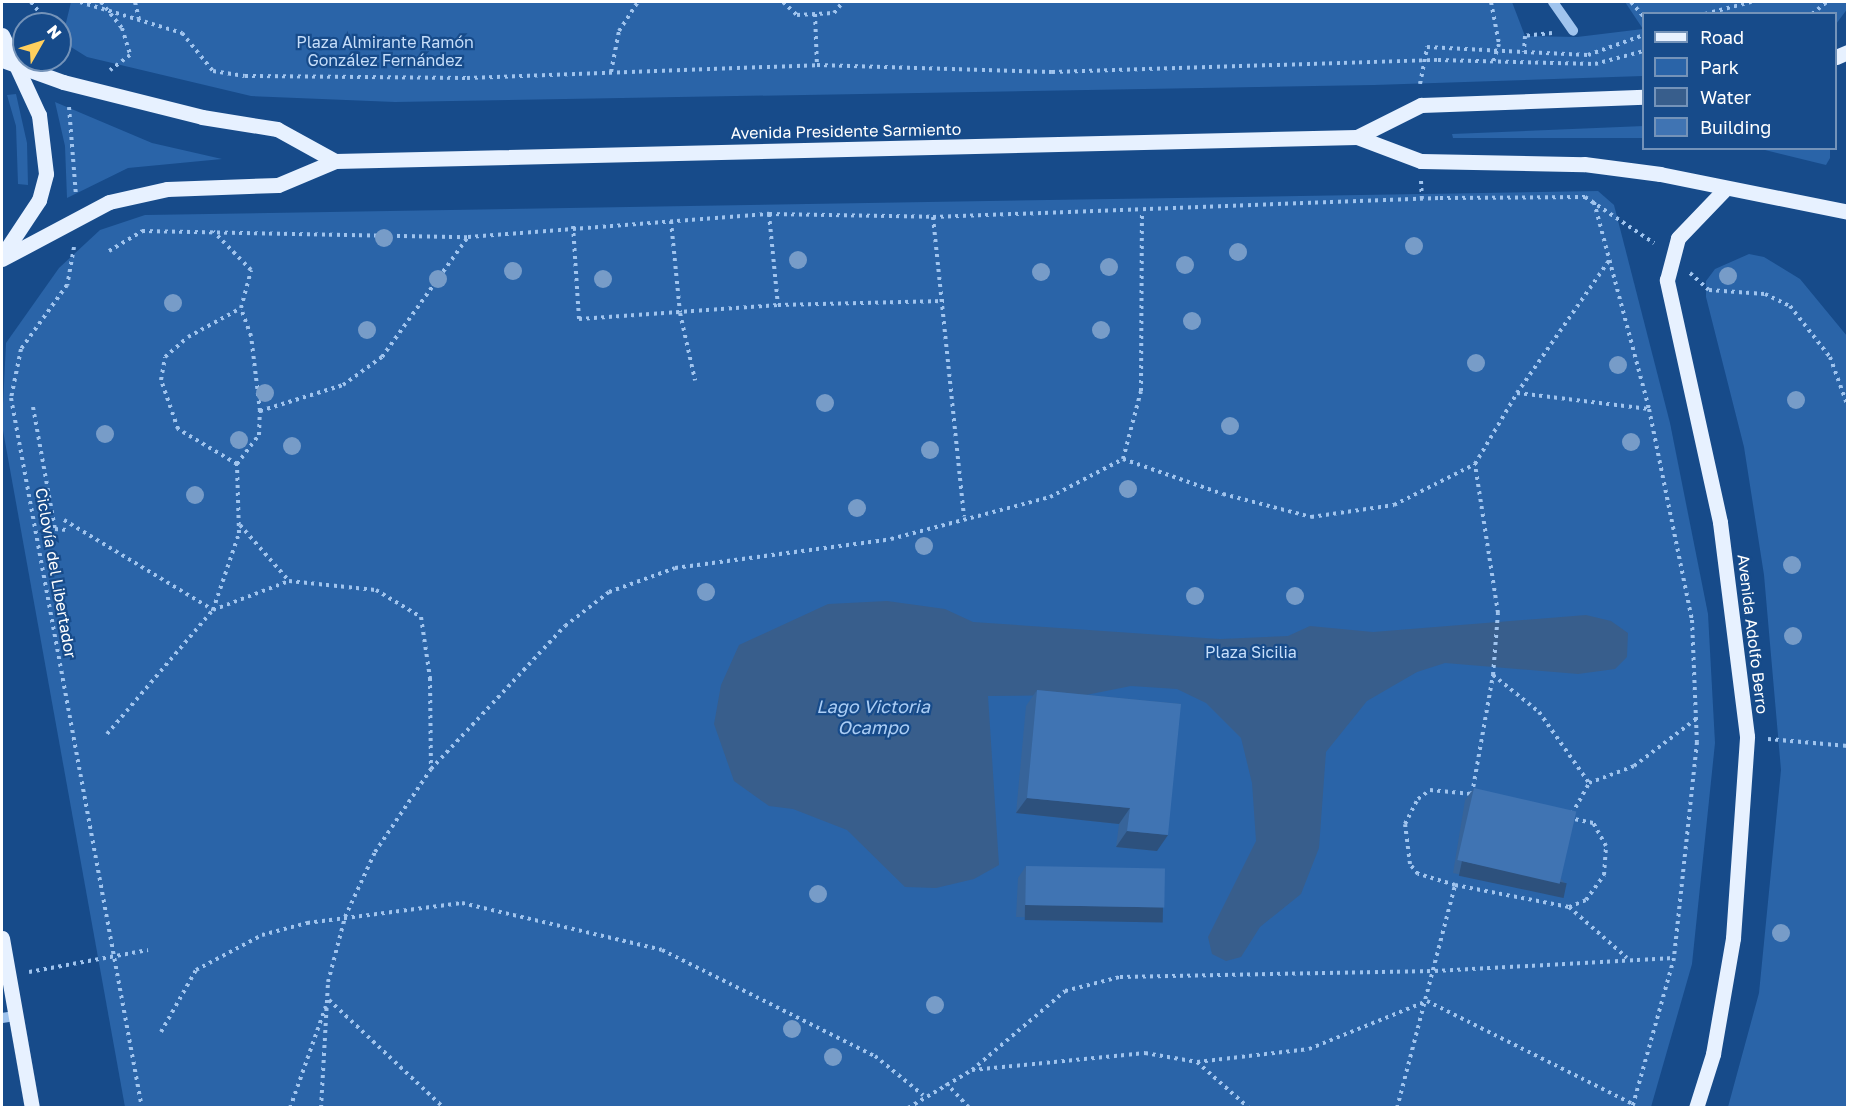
<!DOCTYPE html>
<meta charset="utf-8">
<style>
body{margin:0}
#map{position:relative;width:1849px;height:1109px;overflow:hidden;background:#174b8a;font-family:"Golos Text",sans-serif}
div>[style]{position:absolute}
.green>*{inset:0;background:#2a64a8}
.water>*{inset:0;background:#385e8c}
.path>*{height:4px;margin-top:-2px;transform-origin:0;background:repeating-linear-gradient(90deg,#a0c4ee 0 3px,transparent 0 7.5px)}
.minor>*{height:10px;margin:-5px;padding:0 5px;transform-origin:5px;border-radius:5px;background:#a0c4ee}
.major>*{height:15px;margin:-7.5px;padding:0 7.5px;transform-origin:7.5px;border-radius:7.5px;background:#e7f1ff}
.trees>*{width:18px;height:18px;margin:-9px;border-radius:50%;background:#779cc8}
.wall>*{inset:0;background:#37649a}
.shaded-wall>*{inset:0;background:#2d517d;transform-origin:0 0}
.building>*{inset:0;background:#4074b3;transform-origin:0 0}
span{translate:-50% -50%;white-space:nowrap;text-align:center;line-height:1.15;-webkit-text-stroke:4.5px #174b8a;paint-order:stroke}
.park-label{font-size:16px;color:#c6defa}
.street-label{font-size:16px;color:#fff}
.water-label{font-size:18px;color:#accef5;font-style:italic}
.frame{position:absolute;inset:0;border:3px solid #fff;pointer-events:none}
.legend{position:absolute;left:1642px;top:12px;width:195px;height:138px;box-sizing:border-box;background:#174b8a;border:2px solid #7493b9;margin:0;padding:8px 10px;list-style:none;font-size:18px;color:#fff}
.legend li{display:flex;align-items:center;gap:12px;height:30px}
.legend b{width:30px;border:2px solid #7493b9}
.north{position:absolute;left:12px;top:12px;width:60px;height:60px;box-sizing:border-box;background:#174b8a;border:2px solid #7493b9;border-radius:50%;rotate:51deg;font-size:16px;font-weight:700;line-height:24px;text-align:center;color:#fff}
.north::after{content:'';display:block;margin:auto;width:21px;height:27px;background:#ffcf5d;clip-path:polygon(50% 0,100% 100%,50% 72%,0 100%)}
</style>
<div id="map">
<div class="green">
<div style="clip-path:polygon(71px 2px,1512px 2px,1525px 36px,1577px 37px,1643px 29px,1625px 2px,1847px 2px,1848px 8px,1836px 24px,1836px 14px,1644px 14px,1643px 76px,1374px 85px,395px 102px,251px 96px,87px 57px,71px 47px,65px 27px)"></div>
<div style="clip-path:polygon(16px 94px,27px 143px,28px 185px,18px 184px,16px 126px,7px 95px)"></div>
<div style="clip-path:polygon(55px 102px,152px 143px,222px 159px,128px 168px,67px 198px,65px 146px)"></div>
<div style="clip-path:polygon(1644px 126px,1643px 138px,1453px 138px,1452px 134px)"></div>
<div style="clip-path:polygon(1761px 149px,1830px 149px,1830px 158px,1826px 165px)"></div>
<div style="clip-path:polygon(1598px 191px,1614px 205px,1670px 423px,1708px 614px,1715px 743px,1692px 964px,1651px 1107px,125px 1107px,2px 425px,6px 343px,59px 268px,100px 230px,145px 215px)"></div>
<div style="clip-path:polygon(1749px 254px,1764px 257px,1800px 279px,1847px 336px,1847px 1107px,1728px 1107px,1759px 993px,1781px 770px,1764px 575px,1744px 447px,1706px 297px,1706px 281px,1715px 269px)"></div>
</div>
<div class="water">
<div style="clip-path:polygon(887px 601px,945px 609px,973px 622px,1220px 639px,1288px 636px,1310px 626px,1373px 632px,1586px 615px,1611px 621px,1628px 633px,1627px 657px,1615px 669px,1578px 674px,1445px 663px,1417px 672px,1367px 701px,1326px 752px,1319px 848px,1301px 894px,1260px 927px,1241px 957px,1226px 961px,1212px 954px,1208px 937px,1256px 841px,1252px 783px,1241px 738px,1206px 703px,1177px 689px,1131px 686px,1086px 695px,988px 696px,999px 865px,974px 879px,936px 888px,905px 887px,847px 830px,793px 809px,769px 806px,734px 781px,714px 724px,721px 685px,739px 645px,828px 604px)"></div>
</div>
<div class="path">
<div style="left:31px;top:2px;width:28px;rotate:51deg"></div>
<div style="left:80px;top:2px;width:107px;rotate:16.9deg"></div>
<div style="left:182px;top:33px;width:49px;rotate:50.8deg"></div>
<div style="left:213px;top:71px;width:32px;rotate:9deg"></div>
<div style="left:245px;top:76px;width:222px;rotate:0.5deg"></div>
<div style="left:467px;top:78px;width:350px;rotate:-2.1deg"></div>
<div style="left:817px;top:65px;width:235px;rotate:1.7deg"></div>
<div style="left:1052px;top:72px;width:386px;rotate:-1.8deg"></div>
<div style="left:1438px;top:60px;width:157px;rotate:1.5deg"></div>
<div style="left:1595px;top:64px;width:51px;rotate:-14.9deg"></div>
<div style="left:101px;top:2px;width:33px;rotate:51deg"></div>
<div style="left:122px;top:28px;width:28px;rotate:73deg"></div>
<div style="left:130px;top:55px;width:25px;rotate:143deg"></div>
<div style="left:135px;top:2px;width:17px;rotate:77deg"></div>
<div style="left:783px;top:2px;width:19px;rotate:43deg"></div>
<div style="left:797px;top:15px;width:37px;rotate:-3deg"></div>
<div style="left:834px;top:13px;width:14px;rotate:-51deg"></div>
<div style="left:1491px;top:2px;width:43px;rotate:79.2deg"></div>
<div style="left:1499px;top:44px;width:19px;rotate:108deg"></div>
<div style="left:1631px;top:2px;width:20px;rotate:49deg"></div>
<div style="left:815px;top:14px;width:51px;rotate:87.8deg"></div>
<div style="left:1705px;top:14px;width:48px;rotate:-14.6deg"></div>
<div style="left:1812px;top:14px;width:19px;rotate:-39deg"></div>
<div style="left:1552px;top:33px;width:27px;rotate:174deg"></div>
<div style="left:1525px;top:36px;width:16px;rotate:94deg"></div>
<div style="left:1524px;top:52px;width:64px;rotate:2.7deg"></div>
<div style="left:1588px;top:55px;width:59px;rotate:-19.7deg"></div>
<div style="left:611px;top:72px;width:42px;rotate:-79deg"></div>
<div style="left:619px;top:31px;width:35px;rotate:-57deg"></div>
<div style="left:1420px;top:84px;width:38px;rotate:-79deg"></div>
<div style="left:1427px;top:47px;width:97px;rotate:3deg"></div>
<div style="left:69px;top:107px;width:88px;rotate:85.5deg"></div>
<div style="left:1421px;top:181px;width:18px;rotate:87deg"></div>
<div style="left:1594px;top:202px;width:214px;rotate:75.1deg"></div>
<div style="left:1649px;top:409px;width:215px;rotate:78.5deg"></div>
<div style="left:1692px;top:620px;width:122px;rotate:87.7deg"></div>
<div style="left:1697px;top:742px;width:217px;rotate:96.1deg"></div>
<div style="left:1674px;top:958px;width:156px;rotate:105.6deg"></div>
<div style="left:769px;top:214px;width:91px;rotate:84.4deg"></div>
<div style="left:778px;top:305px;width:166px;rotate:-1.4deg"></div>
<div style="left:933px;top:217px;width:301px;rotate:84.1deg"></div>
<div style="left:671px;top:221px;width:92px;rotate:84.4deg"></div>
<div style="left:680px;top:313px;width:69px;rotate:77.4deg"></div>
<div style="left:573px;top:226px;width:93px;rotate:86.3deg"></div>
<div style="left:579px;top:319px;width:199px;rotate:-4deg"></div>
<div style="left:74px;top:247px;width:39px;rotate:100deg"></div>
<div style="left:67px;top:285px;width:79px;rotate:125.7deg"></div>
<div style="left:21px;top:349px;width:50px;rotate:101.5deg"></div>
<div style="left:11px;top:398px;width:722px;rotate:79.55deg"></div>
<div style="left:109px;top:251px;width:39px;rotate:-31deg"></div>
<div style="left:142px;top:231px;width:326px;rotate:1.1deg"></div>
<div style="left:468px;top:237px;width:302px;rotate:-4.4deg"></div>
<div style="left:769px;top:214px;width:164px;rotate:1deg"></div>
<div style="left:933px;top:217px;width:507px;rotate:-2.15deg"></div>
<div style="left:1440px;top:198px;width:145px;rotate:-0.4deg"></div>
<div style="left:1585px;top:197px;width:83px;rotate:33.7deg"></div>
<div style="left:1690px;top:273px;width:25px;rotate:42deg"></div>
<div style="left:1709px;top:290px;width:56px;rotate:4.1deg"></div>
<div style="left:1765px;top:294px;width:28px;rotate:26deg"></div>
<div style="left:1790px;top:306px;width:65px;rotate:51.9deg"></div>
<div style="left:1830px;top:357px;width:53px;rotate:70.2deg"></div>
<div style="left:1517px;top:393px;width:163px;rotate:-55.2deg"></div>
<div style="left:33px;top:407px;width:124px;rotate:79.8deg"></div>
<div style="left:55px;top:529px;width:12px;rotate:5deg"></div>
<div style="left:260px;top:411px;width:87px;rotate:-17.4deg"></div>
<div style="left:343px;top:385px;width:48px;rotate:-35.7deg"></div>
<div style="left:382px;top:357px;width:148px;rotate:-54.4deg"></div>
<div style="left:1123px;top:459px;width:70px;rotate:-75.2deg"></div>
<div style="left:1141px;top:391px;width:180px;rotate:-89.7deg"></div>
<div style="left:237px;top:464px;width:36px;rotate:-53deg"></div>
<div style="left:259px;top:435px;width:24px;rotate:-88deg"></div>
<div style="left:260px;top:411px;width:76px;rotate:-96.8deg"></div>
<div style="left:251px;top:336px;width:30px;rotate:-110deg"></div>
<div style="left:64px;top:520px;width:174px;rotate:31.1deg"></div>
<div style="left:213px;top:610px;width:81px;rotate:-20.9deg"></div>
<div style="left:240px;top:525px;width:74px;rotate:48.8deg"></div>
<div style="left:289px;top:581px;width:87px;rotate:5.9deg"></div>
<div style="left:376px;top:590px;width:52px;rotate:31deg"></div>
<div style="left:421px;top:617px;width:62px;rotate:81.6deg"></div>
<div style="left:430px;top:678px;width:91px;rotate:89.4deg"></div>
<div style="left:1493px;top:675px;width:59px;rotate:38.8deg"></div>
<div style="left:1539px;top:712px;width:87px;rotate:54.8deg"></div>
<div style="left:107px;top:734px;width:163px;rotate:-49.5deg"></div>
<div style="left:213px;top:610px;width:81px;rotate:-71.3deg"></div>
<div style="left:239px;top:533px;width:69px;rotate:-91.7deg"></div>
<div style="left:237px;top:464px;width:69px;rotate:-149.3deg"></div>
<div style="left:178px;top:429px;width:52px;rotate:-109.1deg"></div>
<div style="left:161px;top:380px;width:23px;rotate:-80deg"></div>
<div style="left:165px;top:357px;width:30px;rotate:-41deg"></div>
<div style="left:188px;top:337px;width:60px;rotate:-28.7deg"></div>
<div style="left:241px;top:308px;width:39px;rotate:-75deg"></div>
<div style="left:251px;top:270px;width:54px;rotate:-134.3deg"></div>
<div style="left:1768px;top:739px;width:80px;rotate:5deg"></div>
<div style="left:1572px;top:814px;width:35px;rotate:-61deg"></div>
<div style="left:1589px;top:783px;width:48px;rotate:-20.7deg"></div>
<div style="left:1634px;top:766px;width:78px;rotate:-37.2deg"></div>
<div style="left:1455px;top:885px;width:116px;rotate:10.9deg"></div>
<div style="left:1569px;top:907px;width:18px;rotate:-22deg"></div>
<div style="left:1586px;top:900px;width:31px;rotate:-54deg"></div>
<div style="left:1604px;top:875px;width:29px;rotate:-86deg"></div>
<div style="left:1606px;top:846px;width:26px;rotate:-119deg"></div>
<div style="left:1593px;top:823px;width:24px;rotate:-168deg"></div>
<div style="left:1569px;top:907px;width:77px;rotate:41.3deg"></div>
<div style="left:29px;top:972px;width:121px;rotate:-10.5deg"></div>
<div style="left:329px;top:1000px;width:158px;rotate:43.2deg"></div>
<div style="left:161px;top:1032px;width:71px;rotate:-60.6deg"></div>
<div style="left:196px;top:970px;width:75px;rotate:-27.9deg"></div>
<div style="left:262px;top:935px;width:47px;rotate:-14.9deg"></div>
<div style="left:307px;top:923px;width:156px;rotate:-7.4deg"></div>
<div style="left:462px;top:903px;width:205px;rotate:13.2deg"></div>
<div style="left:662px;top:950px;width:238px;rotate:26.5deg"></div>
<div style="left:875px;top:1056px;width:62px;rotate:39.1deg"></div>
<div style="left:1197px;top:1062px;width:113px;rotate:-6.6deg"></div>
<div style="left:1309px;top:1049px;width:127px;rotate:-22.1deg"></div>
<div style="left:1427px;top:1001px;width:230px;rotate:26.6deg"></div>
<div style="left:972px;top:1070px;width:122px;rotate:-40.3deg"></div>
<div style="left:1065px;top:991px;width:57px;rotate:-14.3deg"></div>
<div style="left:1120px;top:977px;width:315px;rotate:-1.1deg"></div>
<div style="left:1435px;top:971px;width:239px;rotate:-3.1deg"></div>
<div style="left:946px;top:1083px;width:34px;rotate:47deg"></div>
<div style="left:290px;top:1108px;width:108px;rotate:-70.6deg"></div>
<div style="left:321px;top:1108px;width:126px;rotate:-86.8deg"></div>
<div style="left:328px;top:982px;width:67px;rotate:-75.3deg"></div>
<div style="left:345px;top:917px;width:72px;rotate:-65.2deg"></div>
<div style="left:375px;top:852px;width:100px;rotate:-56deg"></div>
<div style="left:431px;top:769px;width:196px;rotate:-46.9deg"></div>
<div style="left:565px;top:626px;width:56px;rotate:-37.7deg"></div>
<div style="left:609px;top:592px;width:70px;rotate:-20deg"></div>
<div style="left:675px;top:568px;width:218px;rotate:-7.6deg"></div>
<div style="left:891px;top:539px;width:164px;rotate:-14.8deg"></div>
<div style="left:1050px;top:497px;width:82px;rotate:-27.5deg"></div>
<div style="left:1123px;top:459px;width:106px;rotate:19.3deg"></div>
<div style="left:1223px;top:494px;width:91px;rotate:14.6deg"></div>
<div style="left:1311px;top:517px;width:84px;rotate:-8.2deg"></div>
<div style="left:1394px;top:505px;width:91px;rotate:-26.8deg"></div>
<div style="left:908px;top:1108px;width:74px;rotate:-30.7deg"></div>
<div style="left:972px;top:1070px;width:174px;rotate:-5.6deg"></div>
<div style="left:1145px;top:1053px;width:53px;rotate:9.8deg"></div>
<div style="left:1197px;top:1062px;width:69px;rotate:41.5deg"></div>
<div style="left:1397px;top:1108px;width:230px;rotate:-75.4deg"></div>
<div style="left:1455px;top:885px;width:39px;rotate:-163deg"></div>
<div style="left:1418px;top:874px;width:13px;rotate:-129deg"></div>
<div style="left:1410px;top:864px;width:40px;rotate:-97.1deg"></div>
<div style="left:1405px;top:824px;width:28px;rotate:-63deg"></div>
<div style="left:1418px;top:799px;width:15px;rotate:-37deg"></div>
<div style="left:1430px;top:790px;width:42px;rotate:5.4deg"></div>
<div style="left:1472px;top:794px;width:121px;rotate:-80deg"></div>
<div style="left:1493px;top:675px;width:62px;rotate:-85.4deg"></div>
<div style="left:1498px;top:613px;width:151px;rotate:-98.8deg"></div>
<div style="left:1475px;top:464px;width:82px;rotate:-59.4deg"></div>
<div style="left:1517px;top:393px;width:133px;rotate:6.9deg"></div>
</div>
<div class="minor">
<div style="left:1553px;top:2px;width:35px;rotate:55deg"></div>
<div style="left:2px;top:1018px;width:13px;rotate:-9deg"></div>
</div>
<div class="major">
<div style="left:2px;top:35px;width:88px;rotate:65.2deg"></div>
<div style="left:39px;top:115px;width:59px;rotate:83.2deg"></div>
<div style="left:46px;top:174px;width:27px;rotate:105deg"></div>
<div style="left:39px;top:200px;width:67px;rotate:123.5deg"></div>
<div style="left:1836px;top:57px;width:13px;rotate:-23deg"></div>
<div style="left:2px;top:60px;width:65px;rotate:19.8deg"></div>
<div style="left:63px;top:82px;width:143px;rotate:14.1deg"></div>
<div style="left:202px;top:117px;width:76px;rotate:9.1deg"></div>
<div style="left:277px;top:129px;width:66px;rotate:28.9deg"></div>
<div style="left:1357px;top:137px;width:72px;rotate:-26.6deg"></div>
<div style="left:1421px;top:105px;width:223px;rotate:-2.1deg"></div>
<div style="left:2px;top:259px;width:121px;rotate:-28deg"></div>
<div style="left:109px;top:202px;width:59px;rotate:-12.6deg"></div>
<div style="left:167px;top:189px;width:111px;rotate:-2.1deg"></div>
<div style="left:278px;top:185px;width:62px;rotate:-22.8deg"></div>
<div style="left:335px;top:161px;width:1022px;rotate:-1.35deg"></div>
<div style="left:1357px;top:137px;width:68px;rotate:20.6deg"></div>
<div style="left:1421px;top:161px;width:163px;rotate:1.1deg"></div>
<div style="left:1584px;top:164px;width:77px;rotate:7.5deg"></div>
<div style="left:1660px;top:174px;width:192px;rotate:11.4deg"></div>
<div style="left:2px;top:938px;width:173px;rotate:80deg"></div>
<div style="left:1696px;top:1108px;width:57px;rotate:-72.5deg"></div>
<div style="left:1713px;top:1054px;width:118px;rotate:-80.2deg"></div>
<div style="left:1733px;top:938px;width:202px;rotate:-86deg"></div>
<div style="left:1747px;top:736px;width:216px;rotate:-97.2deg"></div>
<div style="left:1720px;top:522px;width:248px;rotate:-102.4deg"></div>
<div style="left:1667px;top:280px;width:43px;rotate:-75.3deg"></div>
<div style="left:1678px;top:238px;width:69px;rotate:-46.2deg"></div>
</div>
<div class="trees">
<div style="left:384px;top:238px"></div>
<div style="left:1414px;top:246px"></div>
<div style="left:1238px;top:252px"></div>
<div style="left:798px;top:260px"></div>
<div style="left:1185px;top:265px"></div>
<div style="left:1109px;top:267px"></div>
<div style="left:513px;top:271px"></div>
<div style="left:1041px;top:272px"></div>
<div style="left:1728px;top:276px"></div>
<div style="left:438px;top:279px"></div>
<div style="left:603px;top:279px"></div>
<div style="left:173px;top:303px"></div>
<div style="left:1192px;top:321px"></div>
<div style="left:367px;top:330px"></div>
<div style="left:1101px;top:330px"></div>
<div style="left:1476px;top:363px"></div>
<div style="left:1618px;top:365px"></div>
<div style="left:265px;top:393px"></div>
<div style="left:1796px;top:400px"></div>
<div style="left:825px;top:403px"></div>
<div style="left:1230px;top:426px"></div>
<div style="left:105px;top:434px"></div>
<div style="left:239px;top:440px"></div>
<div style="left:1631px;top:442px"></div>
<div style="left:292px;top:446px"></div>
<div style="left:930px;top:450px"></div>
<div style="left:1128px;top:489px"></div>
<div style="left:195px;top:495px"></div>
<div style="left:857px;top:508px"></div>
<div style="left:924px;top:546px"></div>
<div style="left:1792px;top:565px"></div>
<div style="left:706px;top:592px"></div>
<div style="left:1195px;top:596px"></div>
<div style="left:1295px;top:596px"></div>
<div style="left:1793px;top:636px"></div>
<div style="left:818px;top:894px"></div>
<div style="left:1781px;top:933px"></div>
<div style="left:935px;top:1005px"></div>
<div style="left:792px;top:1029px"></div>
<div style="left:833px;top:1057px"></div>
</div>
<div class="wall">
<div style="clip-path:polygon(1037px 690px,1181px 704px,1157px 851px,1116px 847px,1119px 824px,1016px 813px,1026px 706px)"></div>
<div style="clip-path:polygon(1474px 788px,1566px 884px,1557px 896px,1453px 873px,1465px 800px)"></div>
<div style="clip-path:polygon(1026px 866px,1163px 908px,1154px 920px,1016px 917px,1018px 878px)"></div>
</div>
<div class="shaded-wall">
<div style="clip-path:polygon(1027px 798px,1130px 808px,1119px 824px,1016px 813px)"></div>
<div style="clip-path:polygon(1127px 831px,1168px 835px,1157px 851px,1116px 847px)"></div>
<div style="left:1462px;top:861px;width:107px;height:15px;rotate:12deg"></div>
<div style="left:1025px;top:905px;width:138px;height:15px;rotate:1deg"></div>
</div>
<div class="building">
<div style="clip-path:polygon(1037px 690px,1181px 704px,1168px 835px,1127px 831px,1130px 808px,1027px 798px)"></div>
<div style="left:1474px;top:788px;width:105px;height:74px;rotate:13deg"></div>
<div style="left:1026px;top:866px;width:139px;height:39px;rotate:1deg"></div>
</div>
<div class="park-label">
<span style="left:385px;top:51px">Plaza Almirante Ramón<br>González Fernández</span>
<span style="left:1251px;top:652px">Plaza Sicilia</span>
</div>
<div class="street-label">
<span style="left:846px;top:131px;rotate:-1deg">Avenida Presidente Sarmiento</span>
<span style="left:56px;top:573px;rotate:80deg">Ciclovía del Libertador</span>
<span style="left:1753px;top:634px;rotate:83deg">Avenida Adolfo Berro</span>
</div>
<div class="water-label">
<span style="left:873px;top:717px">Lago Victoria<br>Ocampo</span>
</div>
<div class="frame"></div>
<ul class="legend">
<li><b style="height:8px;background:#e7f1ff"></b>Road</li>
<li><b style="height:16px;background:#2a64a8"></b>Park</li>
<li><b style="height:16px;background:#385e8c"></b>Water</li>
<li><b style="height:16px;background:#4074b3"></b>Building</li>
</ul>
<div class="north">N</div>
</div>
